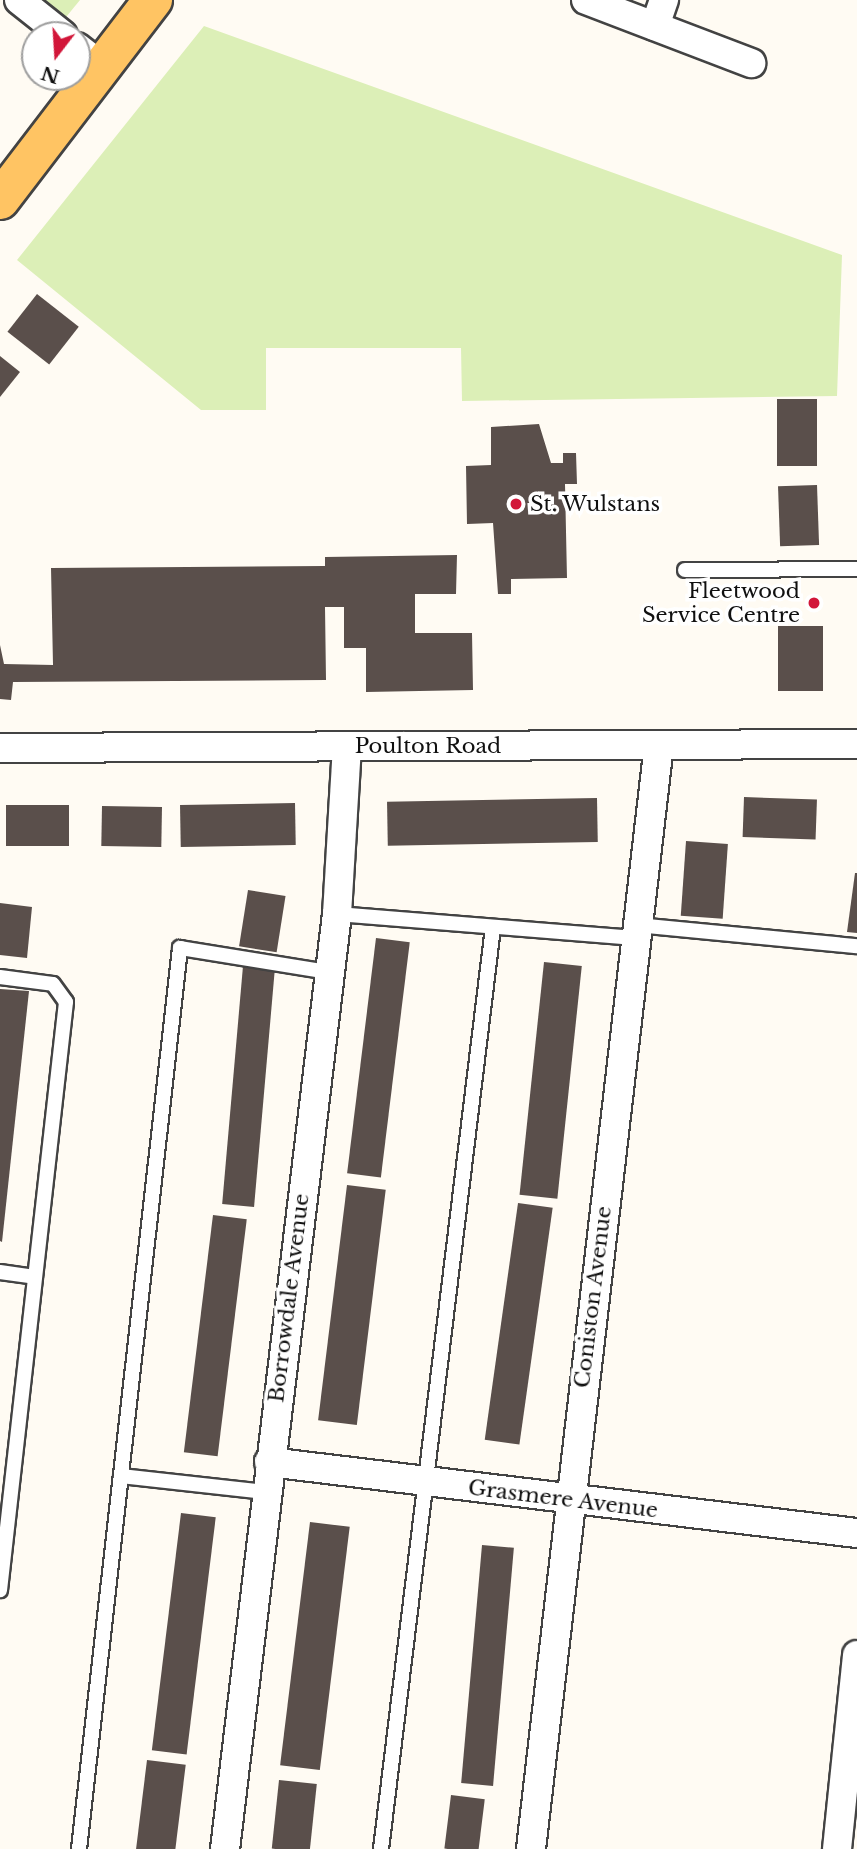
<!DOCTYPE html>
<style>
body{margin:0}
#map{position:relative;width:857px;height:1849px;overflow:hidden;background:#fffbf3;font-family:"Libre Baskerville",serif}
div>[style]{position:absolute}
.green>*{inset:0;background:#dcefb7}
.building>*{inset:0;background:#5a4f4b;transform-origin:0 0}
.roads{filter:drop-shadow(2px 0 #434343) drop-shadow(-2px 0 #434343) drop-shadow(0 2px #434343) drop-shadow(0 -2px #434343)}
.lane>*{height:14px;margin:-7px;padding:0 7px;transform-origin:7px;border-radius:7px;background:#fff}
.street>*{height:28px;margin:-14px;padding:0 14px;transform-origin:14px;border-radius:14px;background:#fff}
.primary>*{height:38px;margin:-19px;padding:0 19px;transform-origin:19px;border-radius:19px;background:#ffc463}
.dots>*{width:19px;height:19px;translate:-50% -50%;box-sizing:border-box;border:4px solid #fff;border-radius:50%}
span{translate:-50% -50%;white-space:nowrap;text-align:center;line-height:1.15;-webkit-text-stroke:7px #fff;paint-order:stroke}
.poi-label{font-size:21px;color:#101010}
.left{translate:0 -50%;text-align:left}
.right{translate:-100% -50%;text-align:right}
.street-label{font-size:21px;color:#101010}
.north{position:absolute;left:21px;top:21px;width:70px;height:70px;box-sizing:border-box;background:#fff;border:2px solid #9f9f9f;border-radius:50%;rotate:197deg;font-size:19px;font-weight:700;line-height:28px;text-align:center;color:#101010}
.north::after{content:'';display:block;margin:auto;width:24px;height:32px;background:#d21639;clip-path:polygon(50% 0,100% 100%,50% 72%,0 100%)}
</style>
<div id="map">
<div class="green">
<div style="clip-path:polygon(35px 0,80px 0,62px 22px)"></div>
<div style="clip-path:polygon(204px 26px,842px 255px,837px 396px,462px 401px,461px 348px,266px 348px,266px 410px,201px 410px,17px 260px)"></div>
</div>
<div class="building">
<div style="left:37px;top:294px;width:53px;height:48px;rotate:38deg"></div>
<div style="clip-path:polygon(0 356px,20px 372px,0 397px)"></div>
<div style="left:777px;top:399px;width:40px;height:67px"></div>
<div style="clip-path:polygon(539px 424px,551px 463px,563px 463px,563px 453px,576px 453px,577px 484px,565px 484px,567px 578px,511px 579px,511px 594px,498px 594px,493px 523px,467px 524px,466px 466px,491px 465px,491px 427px)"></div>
<div style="left:817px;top:485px;width:60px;height:39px;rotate:88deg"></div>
<div style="clip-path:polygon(457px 555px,456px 594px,415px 594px,415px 633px,472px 633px,473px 690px,366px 692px,366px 648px,344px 648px,344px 607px,325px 607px,326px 680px,13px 682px,11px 700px,0 699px,0 645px,4px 664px,53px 665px,51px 568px,325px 566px,325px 557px)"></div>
<div style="left:778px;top:626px;width:45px;height:65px"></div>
<div style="left:744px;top:797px;width:73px;height:40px;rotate:2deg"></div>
<div style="left:597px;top:798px;width:44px;height:210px;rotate:89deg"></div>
<div style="left:295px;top:803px;width:42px;height:115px;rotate:89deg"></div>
<div style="left:6px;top:805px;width:63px;height:41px"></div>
<div style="left:102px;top:806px;width:60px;height:40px;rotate:1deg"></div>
<div style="left:686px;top:841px;width:42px;height:75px;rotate:4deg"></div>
<div style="clip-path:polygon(855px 873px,857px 873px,857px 933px,847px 932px)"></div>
<div style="left:248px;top:890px;width:38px;height:57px;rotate:9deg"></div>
<div style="clip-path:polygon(0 903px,32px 907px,27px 958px,0 955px)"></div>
<div style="left:376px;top:938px;width:34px;height:237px;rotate:7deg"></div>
<div style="left:544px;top:962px;width:38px;height:234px;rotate:6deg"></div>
<div style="left:243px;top:966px;width:32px;height:239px;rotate:5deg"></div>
<div style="clip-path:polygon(0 989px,29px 991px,2px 1242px,0 1241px)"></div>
<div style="left:347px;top:1185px;width:39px;height:237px;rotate:7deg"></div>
<div style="left:518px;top:1203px;width:35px;height:239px;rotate:8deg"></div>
<div style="left:213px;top:1215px;width:34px;height:239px;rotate:7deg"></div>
<div style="left:181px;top:1513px;width:35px;height:239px;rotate:7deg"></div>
<div style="left:310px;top:1522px;width:40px;height:245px;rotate:7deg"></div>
<div style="left:482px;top:1545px;width:32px;height:239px;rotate:5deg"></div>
<div style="left:147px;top:1760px;width:39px;height:90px;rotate:7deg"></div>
<div style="left:279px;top:1780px;width:38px;height:69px;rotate:6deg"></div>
<div style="left:451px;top:1795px;width:34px;height:54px;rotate:7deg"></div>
</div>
<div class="roads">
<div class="lane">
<div style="left:685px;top:570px;width:172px;rotate:-0.3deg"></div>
<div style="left:337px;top:914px;width:302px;rotate:4.6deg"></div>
<div style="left:637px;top:925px;width:221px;rotate:5.5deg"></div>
<div style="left:0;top:977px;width:53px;rotate:7.5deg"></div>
<div style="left:53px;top:984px;width:22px;rotate:54deg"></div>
<div style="left:66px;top:1002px;width:592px;rotate:96.4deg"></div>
<div style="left:0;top:1272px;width:35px;rotate:8deg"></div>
<div style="left:121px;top:1476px;width:145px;rotate:6.3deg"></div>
<div style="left:79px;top:1849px;width:907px;rotate:-83.6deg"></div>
<div style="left:180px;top:948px;width:150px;rotate:9.2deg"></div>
<div style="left:381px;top:1849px;width:929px;rotate:-83.07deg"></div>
</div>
<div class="street">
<div style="left:19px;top:0;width:56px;rotate:38.5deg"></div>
<div style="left:586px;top:0;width:177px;rotate:20.9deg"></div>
<div style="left:655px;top:26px;width:28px;rotate:-71deg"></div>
<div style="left:77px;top:47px;width:29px;rotate:38deg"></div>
<div style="left:0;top:748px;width:857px;rotate:-0.27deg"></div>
<div style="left:269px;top:1462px;width:592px;rotate:6.89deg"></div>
<div style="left:225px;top:1849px;width:942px;rotate:-83.17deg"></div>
<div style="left:337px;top:914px;width:168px;rotate:-86.6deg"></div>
<div style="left:531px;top:1849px;width:1111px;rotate:-83.39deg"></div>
<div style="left:837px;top:1849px;width:195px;rotate:-84.1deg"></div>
</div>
<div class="primary">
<div style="left:0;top:200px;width:252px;rotate:-52.6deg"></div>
</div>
</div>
<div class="dots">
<div style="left:516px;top:504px;background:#d21639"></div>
<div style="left:814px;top:603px;background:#d21639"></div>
</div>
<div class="poi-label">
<span class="left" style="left:530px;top:504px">St. Wulstans</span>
<span class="right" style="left:800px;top:603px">Fleetwood<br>Service Centre</span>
</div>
<div class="street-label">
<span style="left:428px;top:746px">Poulton Road</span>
<span style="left:593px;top:1297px;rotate:-83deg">Coniston Avenue</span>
<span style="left:289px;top:1298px;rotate:-83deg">Borrowdale Avenue</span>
<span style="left:563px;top:1499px;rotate:7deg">Grasmere Avenue</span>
</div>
<div class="north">N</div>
</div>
